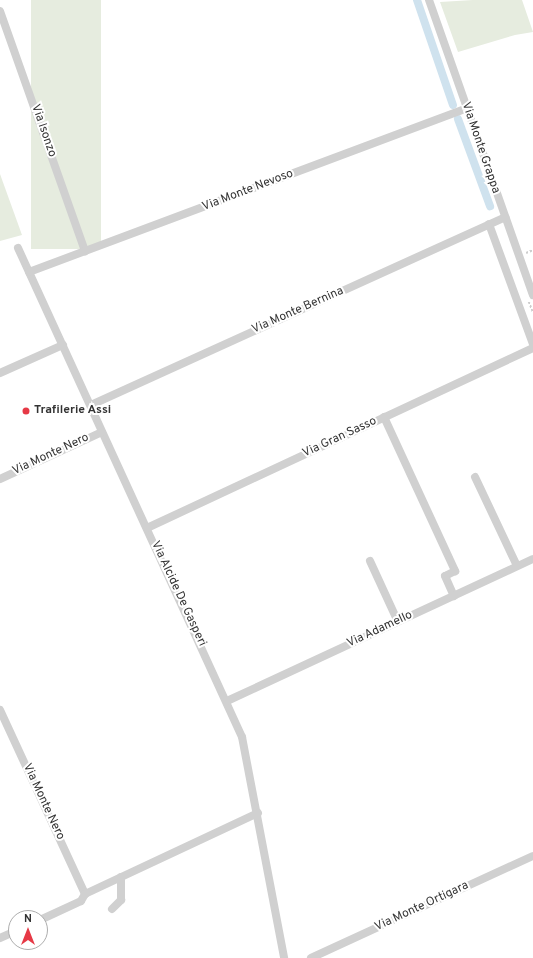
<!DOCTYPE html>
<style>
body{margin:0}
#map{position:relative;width:533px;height:958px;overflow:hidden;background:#fff;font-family:Overpass,sans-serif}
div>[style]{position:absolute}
.green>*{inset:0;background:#e6ecdf;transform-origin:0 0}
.canal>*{height:8px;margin:-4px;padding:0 4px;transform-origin:4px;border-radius:4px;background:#cfe2ee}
.path>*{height:1.5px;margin-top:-0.75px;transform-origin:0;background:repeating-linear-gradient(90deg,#cdcdcd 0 2px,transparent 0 4px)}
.minor>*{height:8px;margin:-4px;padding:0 4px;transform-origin:4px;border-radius:4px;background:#d0d0d0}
.dots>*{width:11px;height:11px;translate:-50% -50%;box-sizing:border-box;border:2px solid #fff;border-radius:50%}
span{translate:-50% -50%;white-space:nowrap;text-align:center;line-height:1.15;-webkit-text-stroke:4px #fff;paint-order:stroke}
.street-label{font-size:12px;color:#333}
.poi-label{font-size:12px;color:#333;font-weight:700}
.left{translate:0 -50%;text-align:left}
.north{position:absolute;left:8px;top:910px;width:40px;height:40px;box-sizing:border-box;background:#fff;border:1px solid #adadad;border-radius:50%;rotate:0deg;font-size:11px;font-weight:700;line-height:16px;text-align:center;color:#333}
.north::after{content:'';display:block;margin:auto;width:14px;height:18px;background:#e63946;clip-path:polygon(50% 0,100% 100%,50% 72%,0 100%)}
</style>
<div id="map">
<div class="green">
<div style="left:31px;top:0;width:70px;height:249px"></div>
<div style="clip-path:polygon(473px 0,522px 0,533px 32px,515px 35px,458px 52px,440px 2px)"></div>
<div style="clip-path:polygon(0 174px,22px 235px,0 241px)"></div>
</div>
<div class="canal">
<div style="left:417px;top:0;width:111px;rotate:71.1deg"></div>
<div style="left:458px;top:119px;width:93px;rotate:69.8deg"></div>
</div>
<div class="path">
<div style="left:526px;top:253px;width:8px;rotate:-23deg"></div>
<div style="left:529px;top:302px;width:11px;rotate:68deg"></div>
</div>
<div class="minor">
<div style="left:429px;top:0;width:313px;rotate:70.6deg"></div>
<div style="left:0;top:11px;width:255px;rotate:70.5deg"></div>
<div style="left:489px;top:224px;width:128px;rotate:69.9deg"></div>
<div style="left:18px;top:248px;width:538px;rotate:65.39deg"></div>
<div style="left:242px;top:737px;width:225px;rotate:79.2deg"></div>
<div style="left:29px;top:272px;width:466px;rotate:-20.5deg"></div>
<div style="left:0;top:373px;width:69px;rotate:-24deg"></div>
<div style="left:91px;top:405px;width:455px;rotate:-24.4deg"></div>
<div style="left:384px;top:417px;width:170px;rotate:65.2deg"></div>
<div style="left:455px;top:571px;width:11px;rotate:153deg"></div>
<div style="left:445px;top:576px;width:22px;rotate:66deg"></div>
<div style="left:475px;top:477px;width:98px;rotate:64.7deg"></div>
<div style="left:0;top:479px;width:112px;rotate:-24.7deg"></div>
<div style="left:147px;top:528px;width:426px;rotate:-25deg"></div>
<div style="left:370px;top:561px;width:67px;rotate:65.3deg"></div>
<div style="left:227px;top:701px;width:337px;rotate:-24.9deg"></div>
<div style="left:0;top:710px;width:203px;rotate:65.2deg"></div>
<div style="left:85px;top:894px;width:191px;rotate:-25.1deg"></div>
<div style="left:112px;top:909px;width:13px;rotate:-45deg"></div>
<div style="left:121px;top:900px;width:23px;rotate:-90deg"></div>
<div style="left:40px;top:920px;width:45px;rotate:-24.9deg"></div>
<div style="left:81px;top:901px;width:8px;rotate:-60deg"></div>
<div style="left:0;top:938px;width:17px;rotate:-24deg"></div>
<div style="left:311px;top:958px;width:244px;rotate:-24.7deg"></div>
</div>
<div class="dots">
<div style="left:26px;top:411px;background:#e63946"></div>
</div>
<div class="street-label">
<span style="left:43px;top:131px;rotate:71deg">Via Isonzo</span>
<span style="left:480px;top:148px;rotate:71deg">Via Monte Grappa</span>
<span style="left:248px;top:191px;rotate:-21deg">Via Monte Nevoso</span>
<span style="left:298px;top:311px;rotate:-24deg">Via Monte Bernina</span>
<span style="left:340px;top:438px;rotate:-25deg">Via Gran Sasso</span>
<span style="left:51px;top:455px;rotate:-25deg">Via Monte Nero</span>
<span style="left:178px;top:594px;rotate:65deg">Via Alcide De Gasperi</span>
<span style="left:380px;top:630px;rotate:-25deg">Via Adamello</span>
<span style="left:43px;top:802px;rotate:65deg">Via Monte Nero</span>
<span style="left:422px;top:907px;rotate:-25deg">Via Monte Ortigara</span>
</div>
<div class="poi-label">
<span class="left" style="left:34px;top:411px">Trafilerie Assi</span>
</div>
<div class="north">N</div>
</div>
